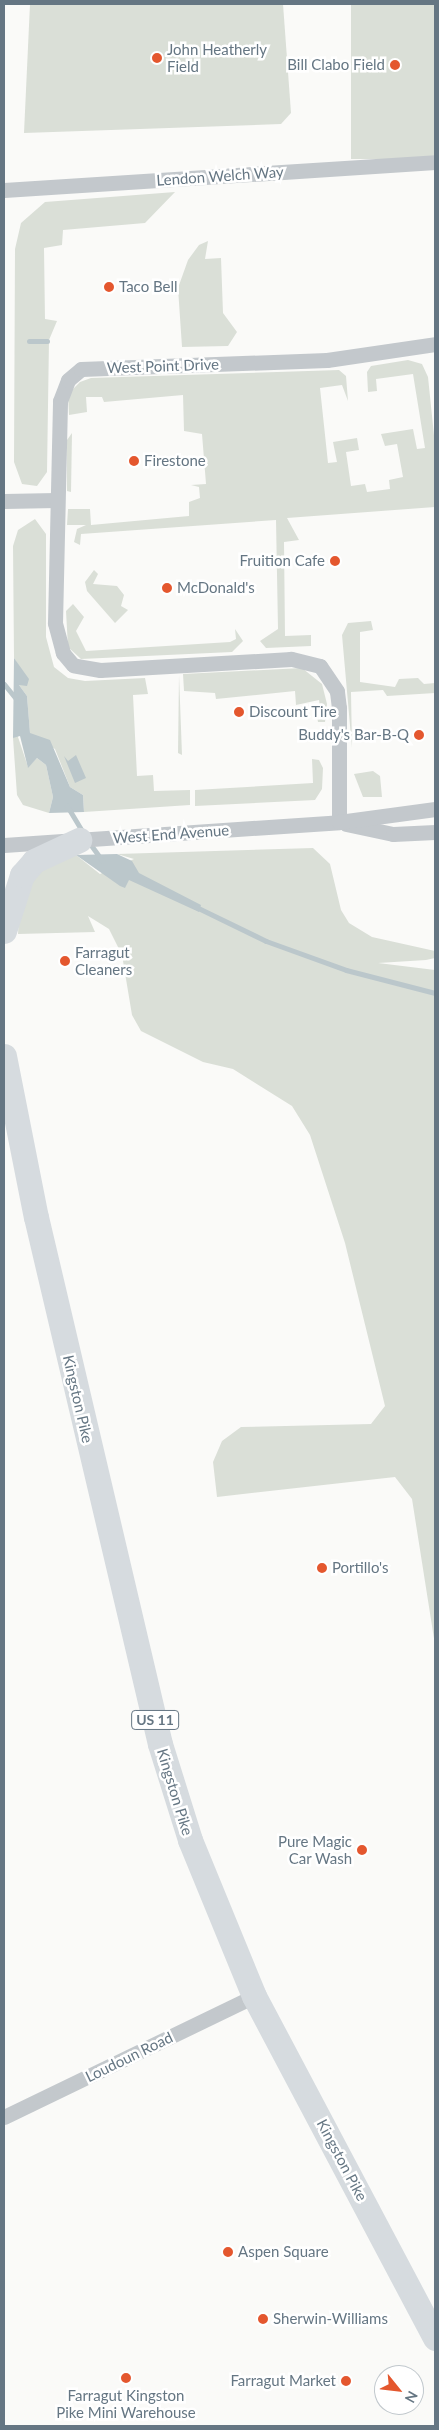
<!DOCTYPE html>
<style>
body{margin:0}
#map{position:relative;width:439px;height:2430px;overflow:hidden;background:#fafaf8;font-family:Lato,sans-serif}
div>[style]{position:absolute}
.green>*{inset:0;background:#dadfd7;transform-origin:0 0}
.water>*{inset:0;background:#bbc7cb}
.stream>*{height:5px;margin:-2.5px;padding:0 2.5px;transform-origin:2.5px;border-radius:2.5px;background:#bbc7cb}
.street>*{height:15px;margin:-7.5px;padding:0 7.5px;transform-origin:7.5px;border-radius:7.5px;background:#c3c8cc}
.primary>*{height:25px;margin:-12.5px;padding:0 12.5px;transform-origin:12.5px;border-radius:12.5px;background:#d6dbdf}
.dots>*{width:14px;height:14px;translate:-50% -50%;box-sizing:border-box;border:2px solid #fff;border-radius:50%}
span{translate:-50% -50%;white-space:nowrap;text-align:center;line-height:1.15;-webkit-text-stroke:5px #fff;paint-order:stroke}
.shield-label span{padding:1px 4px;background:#fff;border:1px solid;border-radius:4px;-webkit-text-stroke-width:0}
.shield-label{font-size:14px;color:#657683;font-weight:700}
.poi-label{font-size:15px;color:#657683}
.left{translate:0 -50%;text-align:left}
.right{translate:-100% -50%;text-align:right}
.street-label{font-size:15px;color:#657683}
.frame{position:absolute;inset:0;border:5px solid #657683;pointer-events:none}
.north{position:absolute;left:374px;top:2365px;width:50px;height:50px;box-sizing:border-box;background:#fff;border:1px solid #c1c8cd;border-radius:50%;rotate:119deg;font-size:14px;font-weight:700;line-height:20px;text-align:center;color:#657683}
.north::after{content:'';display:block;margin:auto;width:18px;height:22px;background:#e4572e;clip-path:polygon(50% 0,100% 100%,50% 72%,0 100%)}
</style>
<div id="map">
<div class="green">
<div style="clip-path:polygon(30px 4px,283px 4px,291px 113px,281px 124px,24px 133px)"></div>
<div style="left:351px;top:4px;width:84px;height:155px"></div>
<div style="clip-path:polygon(175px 192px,145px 223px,63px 230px,62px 245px,44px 248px,45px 319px,57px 321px,49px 340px,47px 472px,37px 486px,22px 484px,14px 462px,15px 249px,21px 223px,45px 202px)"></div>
<div style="clip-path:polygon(208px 241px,205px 259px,221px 258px,223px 313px,237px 332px,228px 346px,182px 347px,178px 288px,188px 260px,199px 245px)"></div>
<div style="clip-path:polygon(408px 360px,422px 364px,428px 377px,435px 445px,435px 507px,287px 518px,299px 540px,284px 542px,285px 636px,311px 635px,311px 646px,266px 648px,260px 641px,278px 629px,276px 520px,81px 534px,80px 545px,74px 542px,77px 529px,86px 525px,67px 525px,68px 509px,90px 509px,91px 525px,189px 516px,189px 502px,200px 498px,199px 487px,191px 485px,206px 484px,202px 434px,184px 431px,183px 395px,104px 402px,102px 397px,86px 397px,87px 412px,69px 415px,68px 394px,80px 382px,91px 378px,339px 370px,346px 376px,348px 401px,342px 385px,320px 388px,328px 463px,337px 462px,333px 442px,357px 438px,359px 450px,346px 452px,351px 486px,365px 484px,367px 492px,390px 489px,389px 480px,403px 477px,397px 444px,385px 446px,381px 434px,413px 429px,417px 449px,425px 448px,413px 374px,376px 379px,377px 391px,368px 392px,367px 372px,371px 366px)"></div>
<div style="clip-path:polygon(72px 433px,71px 492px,67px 491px,67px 440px)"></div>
<div style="clip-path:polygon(35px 519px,46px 534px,46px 637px,54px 667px,68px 678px,85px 681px,145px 678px,148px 694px,133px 695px,137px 776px,153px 775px,154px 791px,190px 790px,190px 805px,84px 812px,83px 795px,70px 787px,55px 749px,30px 734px,27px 696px,19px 685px,23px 673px,14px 658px,13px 546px,18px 530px)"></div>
<div style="clip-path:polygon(94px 570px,98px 574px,93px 584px,117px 586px,124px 595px,121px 606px,128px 610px,115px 623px,87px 591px,85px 582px)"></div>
<div style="clip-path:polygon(73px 604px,84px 617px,76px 631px,86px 651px,230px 642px,236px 639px,235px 629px,243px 641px,232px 652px,81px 659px,68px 647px,66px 611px)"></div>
<div style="clip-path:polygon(371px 621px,373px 630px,360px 632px,360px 682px,395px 687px,399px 679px,418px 678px,424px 684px,435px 683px,435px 693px,387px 696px,383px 690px,351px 692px,352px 748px,342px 635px,348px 623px)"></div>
<div style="clip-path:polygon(302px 668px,322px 684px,327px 704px,325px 722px,318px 722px,317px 716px,321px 714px,319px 700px,296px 705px,295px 691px,216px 699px,215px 693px,184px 691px,183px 674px)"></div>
<div style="clip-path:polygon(179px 675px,182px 755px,178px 753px)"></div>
<div style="clip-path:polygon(17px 734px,28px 767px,37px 758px,46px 765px,53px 797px,49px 813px,23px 805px,17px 795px,13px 738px)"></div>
<div style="clip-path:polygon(312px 759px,319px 760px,323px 768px,322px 789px,315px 800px,195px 806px,195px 790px,313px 783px)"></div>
<div style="clip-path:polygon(373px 771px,380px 776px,382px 797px,363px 797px,354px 774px)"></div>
<div style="clip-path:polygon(313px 848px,330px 864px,341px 910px,349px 923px,372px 937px,435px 951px,435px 958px,426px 960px,378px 963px,435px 970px,435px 1645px,412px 1499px,395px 1477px,217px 1497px,213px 1462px,222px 1441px,241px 1427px,371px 1424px,385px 1406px,345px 1243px,310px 1135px,292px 1106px,233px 1069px,203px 1062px,141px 1031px,132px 1015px,122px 955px,109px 929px,88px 916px,95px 932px,18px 934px,19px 915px,35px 873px,57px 859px,76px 855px,100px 874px,134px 859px,117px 854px)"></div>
</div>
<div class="water">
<div style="clip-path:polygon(14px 658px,29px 679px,27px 686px,19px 685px,27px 696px,30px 733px,50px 740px,70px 787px,83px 795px,84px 812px,49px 813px,53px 797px,46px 765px,37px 758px,28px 768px,20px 736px,13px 738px)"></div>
<div style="clip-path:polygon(76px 755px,86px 778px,75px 783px,64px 756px,68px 761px)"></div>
<div style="clip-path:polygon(117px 854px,132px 861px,139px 873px,201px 905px,199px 912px,129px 880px,125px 888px,120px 886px,76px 855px)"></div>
</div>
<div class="stream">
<div style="left:29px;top:341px;width:18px"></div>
<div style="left:4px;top:684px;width:19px;rotate:51deg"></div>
<div style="left:67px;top:806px;width:31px;rotate:59deg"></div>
<div style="left:88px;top:841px;width:24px;rotate:54deg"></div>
<div style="left:194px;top:906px;width:80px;rotate:25.9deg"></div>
<div style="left:266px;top:941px;width:85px;rotate:19.9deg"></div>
<div style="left:346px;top:970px;width:92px;rotate:14.5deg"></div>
</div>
<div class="street">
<div style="left:4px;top:190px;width:432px;rotate:-3.7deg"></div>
<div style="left:4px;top:501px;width:52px;rotate:-1.1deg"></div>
<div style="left:339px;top:822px;width:114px;rotate:-90deg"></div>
<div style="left:339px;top:708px;width:17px;rotate:-97deg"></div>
<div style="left:337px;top:691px;width:30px;rotate:-124deg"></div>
<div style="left:320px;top:666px;width:30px;rotate:-166deg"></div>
<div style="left:291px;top:659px;width:191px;rotate:176.7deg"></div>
<div style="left:100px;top:670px;width:27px;rotate:-170deg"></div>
<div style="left:73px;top:665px;width:16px;rotate:-130deg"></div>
<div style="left:63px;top:653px;width:31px;rotate:-105deg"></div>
<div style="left:55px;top:623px;width:222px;rotate:-88.7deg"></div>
<div style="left:60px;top:401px;width:22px;rotate:-69deg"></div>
<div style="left:68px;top:380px;width:17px;rotate:-40deg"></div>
<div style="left:81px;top:369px;width:246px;rotate:-2.1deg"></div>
<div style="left:327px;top:360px;width:109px;rotate:-8.4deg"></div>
<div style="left:346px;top:824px;width:48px;rotate:12deg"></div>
<div style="left:393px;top:834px;width:42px;rotate:-2.7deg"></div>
<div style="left:4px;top:845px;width:336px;rotate:-3.9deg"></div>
<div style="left:339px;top:822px;width:97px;rotate:-7.7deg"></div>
<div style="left:4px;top:2117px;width:278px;rotate:-25.8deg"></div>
</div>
<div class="primary">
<div style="left:4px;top:931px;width:59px;rotate:-72.2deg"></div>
<div style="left:22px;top:875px;width:18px;rotate:-49deg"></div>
<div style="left:34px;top:861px;width:50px;rotate:-25deg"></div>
<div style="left:4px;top:1056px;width:164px;rotate:78.8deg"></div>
<div style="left:36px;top:1217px;width:541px;rotate:76.76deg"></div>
<div style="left:160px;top:1744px;width:101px;rotate:72.6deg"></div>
<div style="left:190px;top:1840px;width:169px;rotate:67.7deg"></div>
<div style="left:254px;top:1996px;width:387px;rotate:62.1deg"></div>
</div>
<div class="dots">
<div style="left:157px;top:58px;background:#e4572e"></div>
<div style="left:395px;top:65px;background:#e4572e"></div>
<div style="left:109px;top:287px;background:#e4572e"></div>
<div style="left:134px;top:461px;background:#e4572e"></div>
<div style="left:335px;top:561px;background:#e4572e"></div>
<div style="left:167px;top:588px;background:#e4572e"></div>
<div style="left:239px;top:712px;background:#e4572e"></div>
<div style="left:419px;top:735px;background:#e4572e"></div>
<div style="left:65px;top:961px;background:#e4572e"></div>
<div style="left:322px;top:1568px;background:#e4572e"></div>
<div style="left:362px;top:1850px;background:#e4572e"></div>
<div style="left:228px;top:2252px;background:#e4572e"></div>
<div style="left:263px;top:2319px;background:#e4572e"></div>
<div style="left:126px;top:2378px;background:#e4572e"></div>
<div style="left:346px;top:2381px;background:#e4572e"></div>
</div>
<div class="shield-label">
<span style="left:155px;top:1720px">US 11</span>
</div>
<div class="poi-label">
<span class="left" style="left:167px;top:58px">John Heatherly<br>Field</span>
<span class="right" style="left:385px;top:65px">Bill Clabo Field</span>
<span class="left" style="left:119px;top:287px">Taco Bell</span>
<span class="left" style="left:144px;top:461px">Firestone</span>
<span class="right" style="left:325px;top:561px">Fruition Cafe</span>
<span class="left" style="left:177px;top:588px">McDonald's</span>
<span class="left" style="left:249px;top:712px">Discount Tire</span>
<span class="right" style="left:409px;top:735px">Buddy's Bar-B-Q</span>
<span class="left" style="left:75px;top:961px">Farragut<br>Cleaners</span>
<span class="left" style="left:332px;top:1568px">Portillo's</span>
<span class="right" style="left:352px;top:1850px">Pure Magic<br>Car Wash</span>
<span class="left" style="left:238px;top:2252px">Aspen Square</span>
<span class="left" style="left:273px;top:2319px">Sherwin-Williams</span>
<span class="right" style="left:336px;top:2381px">Farragut Market</span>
<span style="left:126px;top:2404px">Farragut Kingston<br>Pike Mini Warehouse</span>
</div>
<div class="street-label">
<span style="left:220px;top:176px;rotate:-4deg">Lendon Welch Way</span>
<span style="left:163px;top:366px;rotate:-2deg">West Point Drive</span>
<span style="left:171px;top:834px;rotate:-4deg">West End Avenue</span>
<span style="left:78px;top:1399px;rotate:77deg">Kingston Pike</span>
<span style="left:175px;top:1792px;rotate:73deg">Kingston Pike</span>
<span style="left:129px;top:2057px;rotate:-26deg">Loudoun Road</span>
<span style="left:342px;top:2160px;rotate:62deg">Kingston Pike</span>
</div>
<div class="frame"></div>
<div class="north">N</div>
</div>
